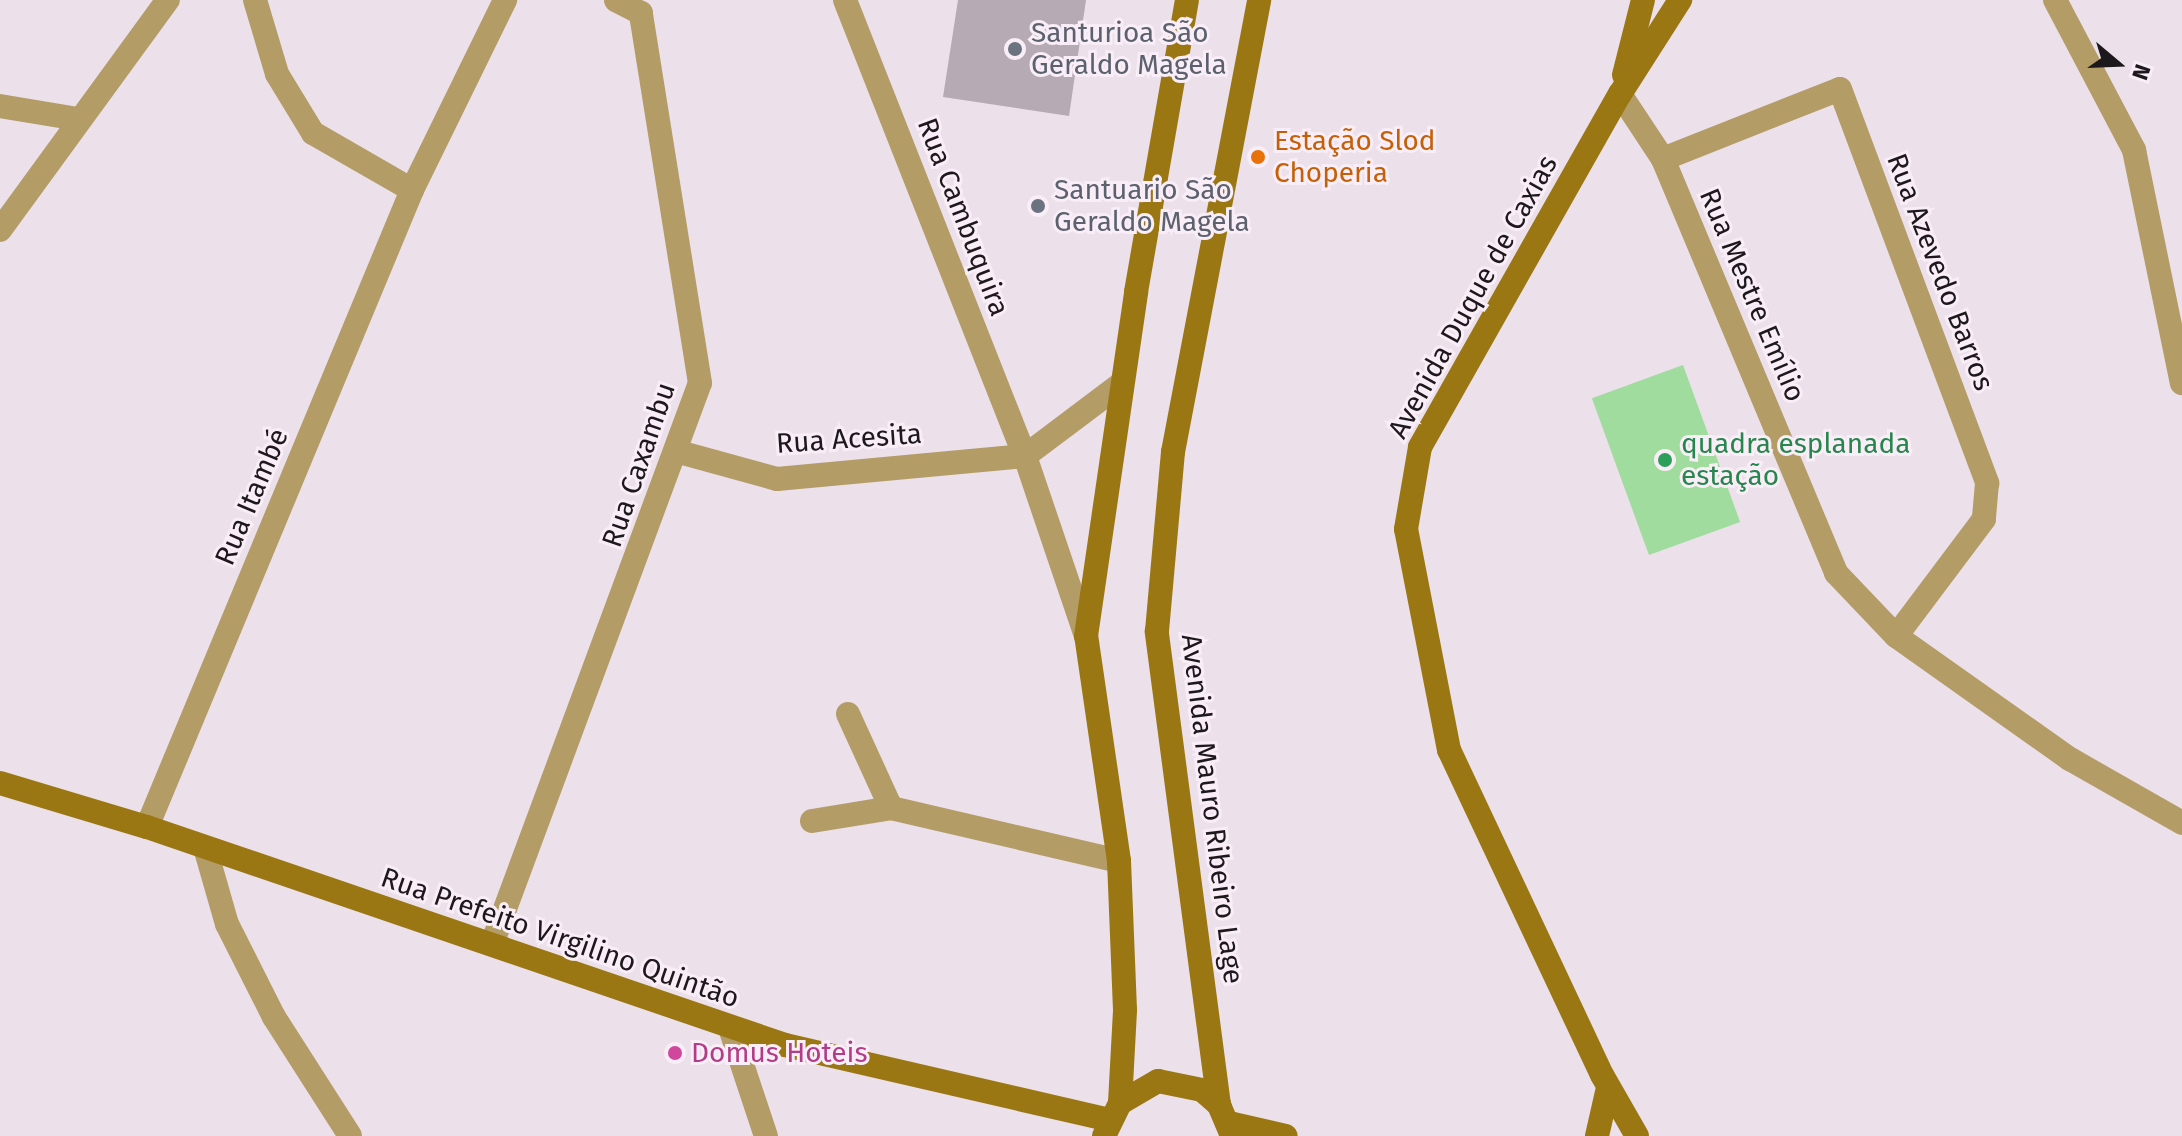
<!DOCTYPE html>
<meta charset="utf-8">
<style>
body{margin:0}
#map{position:relative;width:2182px;height:1136px;overflow:hidden;background:#ece0ea;font-family:"Fira Sans",sans-serif}
div>[style]{position:absolute}
.green>*{inset:0;background:#9fdc9d;transform-origin:0 0}
.building>*{inset:0;background:#b6aab4}
.street>*{height:24px;margin:-12px;padding:0 12px;transform-origin:12px;border-radius:12px;background:#b39c66}
.secondary>*{height:24px;margin:-12px;padding:0 12px;transform-origin:12px;border-radius:12px;background:#9a7712}
.dots>*{width:22px;height:22px;translate:-50% -50%;box-sizing:border-box;border:4px solid #f9edf7;border-radius:50%}
span{translate:-50% -50%;white-space:nowrap;text-align:center;line-height:1.15;-webkit-text-stroke:6px #f9edf7;paint-order:stroke}
.worship-label{font-size:28px;color:#5b616d}
.left{translate:0 -50%;text-align:left}
.food-label{font-size:28px;color:#c56008}
.street-label{font-size:28px;color:#1c181c}
.leisure-label{font-size:28px;color:#27864d}
.hotel-label{font-size:28px;color:#b23c85}
.north{position:absolute;left:2078px;top:24px;width:80px;height:80px;-webkit-text-stroke:6px #f9edf7;paint-order:stroke;rotate:109deg;font-size:22px;font-weight:700;line-height:32px;text-align:center;color:#1c181c}
.north::after{content:'';display:block;margin:auto;width:28px;height:36px;background:#1c181c;clip-path:polygon(50% 0,100% 100%,50% 72%,0 100%)}
</style>
<div id="map">
<div class="green">
<div style="left:1683px;top:365px;width:167px;height:97px;rotate:70deg"></div>
</div>
<div class="building">
<div style="clip-path:polygon(958px 0,1086px 0,1069px 116px,943px 97px)"></div>
</div>
<div class="street">
<div style="left:255px;top:0;width:77px;rotate:73.4deg"></div>
<div style="left:277px;top:74px;width:69px;rotate:58.6deg"></div>
<div style="left:313px;top:133px;width:114px;rotate:29.9deg"></div>
<div style="left:845px;top:0;width:490px;rotate:68.5deg"></div>
<div style="left:1025px;top:456px;width:190px;rotate:71.3deg"></div>
<div style="left:2055px;top:0;width:170px;rotate:62.2deg"></div>
<div style="left:2134px;top:150px;width:238px;rotate:78.4deg"></div>
<div style="left:1620px;top:94px;width:78px;rotate:56.5deg"></div>
<div style="left:1663px;top:159px;width:449px;rotate:67.3deg"></div>
<div style="left:1836px;top:573px;width:87px;rotate:46.4deg"></div>
<div style="left:1896px;top:636px;width:213px;rotate:35.3deg"></div>
<div style="left:2070px;top:759px;width:129px;rotate:29.7deg"></div>
<div style="left:0;top:106px;width:79px;rotate:9.5deg"></div>
<div style="left:1663px;top:159px;width:190px;rotate:-21.6deg"></div>
<div style="left:1840px;top:89px;width:421px;rotate:69.5deg"></div>
<div style="left:1987px;top:483px;width:36px;rotate:95deg"></div>
<div style="left:1984px;top:519px;width:146px;rotate:126.9deg"></div>
<div style="left:0;top:230px;width:285px;rotate:-53.9deg"></div>
<div style="left:679px;top:452px;width:102px;rotate:15.4deg"></div>
<div style="left:777px;top:479px;width:249px;rotate:-5.3deg"></div>
<div style="left:1025px;top:456px;width:120px;rotate:-36.9deg"></div>
<div style="left:848px;top:714px;width:103px;rotate:65.4deg"></div>
<div style="left:891px;top:808px;width:234px;rotate:13.1deg"></div>
<div style="left:812px;top:821px;width:80px;rotate:-9.3deg"></div>
<div style="left:147px;top:827px;width:690px;rotate:-67.41deg"></div>
<div style="left:412px;top:190px;width:212px;rotate:-63.9deg"></div>
<div style="left:206px;top:851px;width:76px;rotate:74deg"></div>
<div style="left:227px;top:924px;width:104px;rotate:63.2deg"></div>
<div style="left:274px;top:1017px;width:141px;rotate:57.4deg"></div>
<div style="left:492px;top:944px;width:598px;rotate:-69.66deg"></div>
<div style="left:700px;top:383px;width:375px;rotate:-99.1deg"></div>
<div style="left:641px;top:13px;width:28px;rotate:-153deg"></div>
<div style="left:730px;top:1028px;width:114px;rotate:71.6deg"></div>
</div>
<div class="secondary">
<div style="left:1624px;top:75px;width:77px;rotate:-75.8deg"></div>
<div style="left:0;top:783px;width:153px;rotate:16.7deg"></div>
<div style="left:147px;top:827px;width:674px;rotate:18.86deg"></div>
<div style="left:785px;top:1045px;width:333px;rotate:13deg"></div>
<div style="left:1120px;top:1103px;width:93px;rotate:-86.9deg"></div>
<div style="left:1125px;top:1010px;width:149px;rotate:-92.3deg"></div>
<div style="left:1119px;top:861px;width:227px;rotate:-98.3deg"></div>
<div style="left:1086px;top:636px;width:348px;rotate:-81.7deg"></div>
<div style="left:1136px;top:292px;width:296px;rotate:-80.1deg"></div>
<div style="left:1219px;top:1105px;width:478px;rotate:-97.5deg"></div>
<div style="left:1157px;top:631px;width:180px;rotate:-84.9deg"></div>
<div style="left:1173px;top:452px;width:460px;rotate:-79.2deg"></div>
<div style="left:1229px;top:1123px;width:58px;rotate:12.8deg"></div>
<div style="left:1104px;top:1136px;width:37px;rotate:-64deg"></div>
<div style="left:1120px;top:1103px;width:44px;rotate:-30.1deg"></div>
<div style="left:1158px;top:1081px;width:45px;rotate:11.6deg"></div>
<div style="left:1202px;top:1090px;width:23px;rotate:41deg"></div>
<div style="left:1219px;top:1105px;width:34px;rotate:67deg"></div>
<div style="left:1597px;top:1136px;width:45px;rotate:-77.2deg"></div>
<div style="left:1637px;top:1136px;width:70px;rotate:-119.8deg"></div>
<div style="left:1602px;top:1075px;width:359px;rotate:-115.2deg"></div>
<div style="left:1449px;top:750px;width:225px;rotate:-101deg"></div>
<div style="left:1406px;top:529px;width:83px;rotate:-80.3deg"></div>
<div style="left:1420px;top:447px;width:406px;rotate:-60.5deg"></div>
<div style="left:1620px;top:94px;width:112px;rotate:-57.4deg"></div>
</div>
<div class="dots">
<div style="left:1015px;top:49px;background:#6b7280"></div>
<div style="left:1258px;top:157px;background:#e8710a"></div>
<div style="left:1038px;top:206px;background:#6b7280"></div>
<div style="left:1665px;top:460px;background:#2e9e5b"></div>
<div style="left:675px;top:1053px;background:#d1479c"></div>
</div>
<div class="worship-label">
<span class="left" style="left:1031px;top:49px">Santurioa São<br>Geraldo Magela</span>
<span class="left" style="left:1054px;top:206px">Santuario São<br>Geraldo Magela</span>
</div>
<div class="food-label">
<span class="left" style="left:1274px;top:157px">Estação Slod<br>Choperia</span>
</div>
<div class="street-label">
<span style="left:963px;top:217px;rotate:69deg">Rua Cambuquira</span>
<span style="left:1940px;top:272px;rotate:69deg">Rua Azevedo Barros</span>
<span style="left:1752px;top:295px;rotate:67deg">Rua Mestre Emílio</span>
<span style="left:1473px;top:297px;rotate:-61deg">Avenida Duque de Caxias</span>
<span style="left:849px;top:439px;rotate:-4deg">Rua Acesita</span>
<span style="left:639px;top:465px;rotate:-71deg">Rua Caxambu</span>
<span style="left:252px;top:497px;rotate:-67deg">Rua Itambé</span>
<span style="left:1212px;top:809px;rotate:83deg">Avenida Mauro Ribeiro Lage</span>
<span style="left:560px;top:938px;rotate:19deg">Rua Prefeito Virgilino Quintão</span>
</div>
<div class="leisure-label">
<span class="left" style="left:1681px;top:460px">quadra esplanada<br>estação</span>
</div>
<div class="hotel-label">
<span class="left" style="left:691px;top:1053px">Domus Hoteis</span>
</div>
<div class="north">N</div>
</div>
